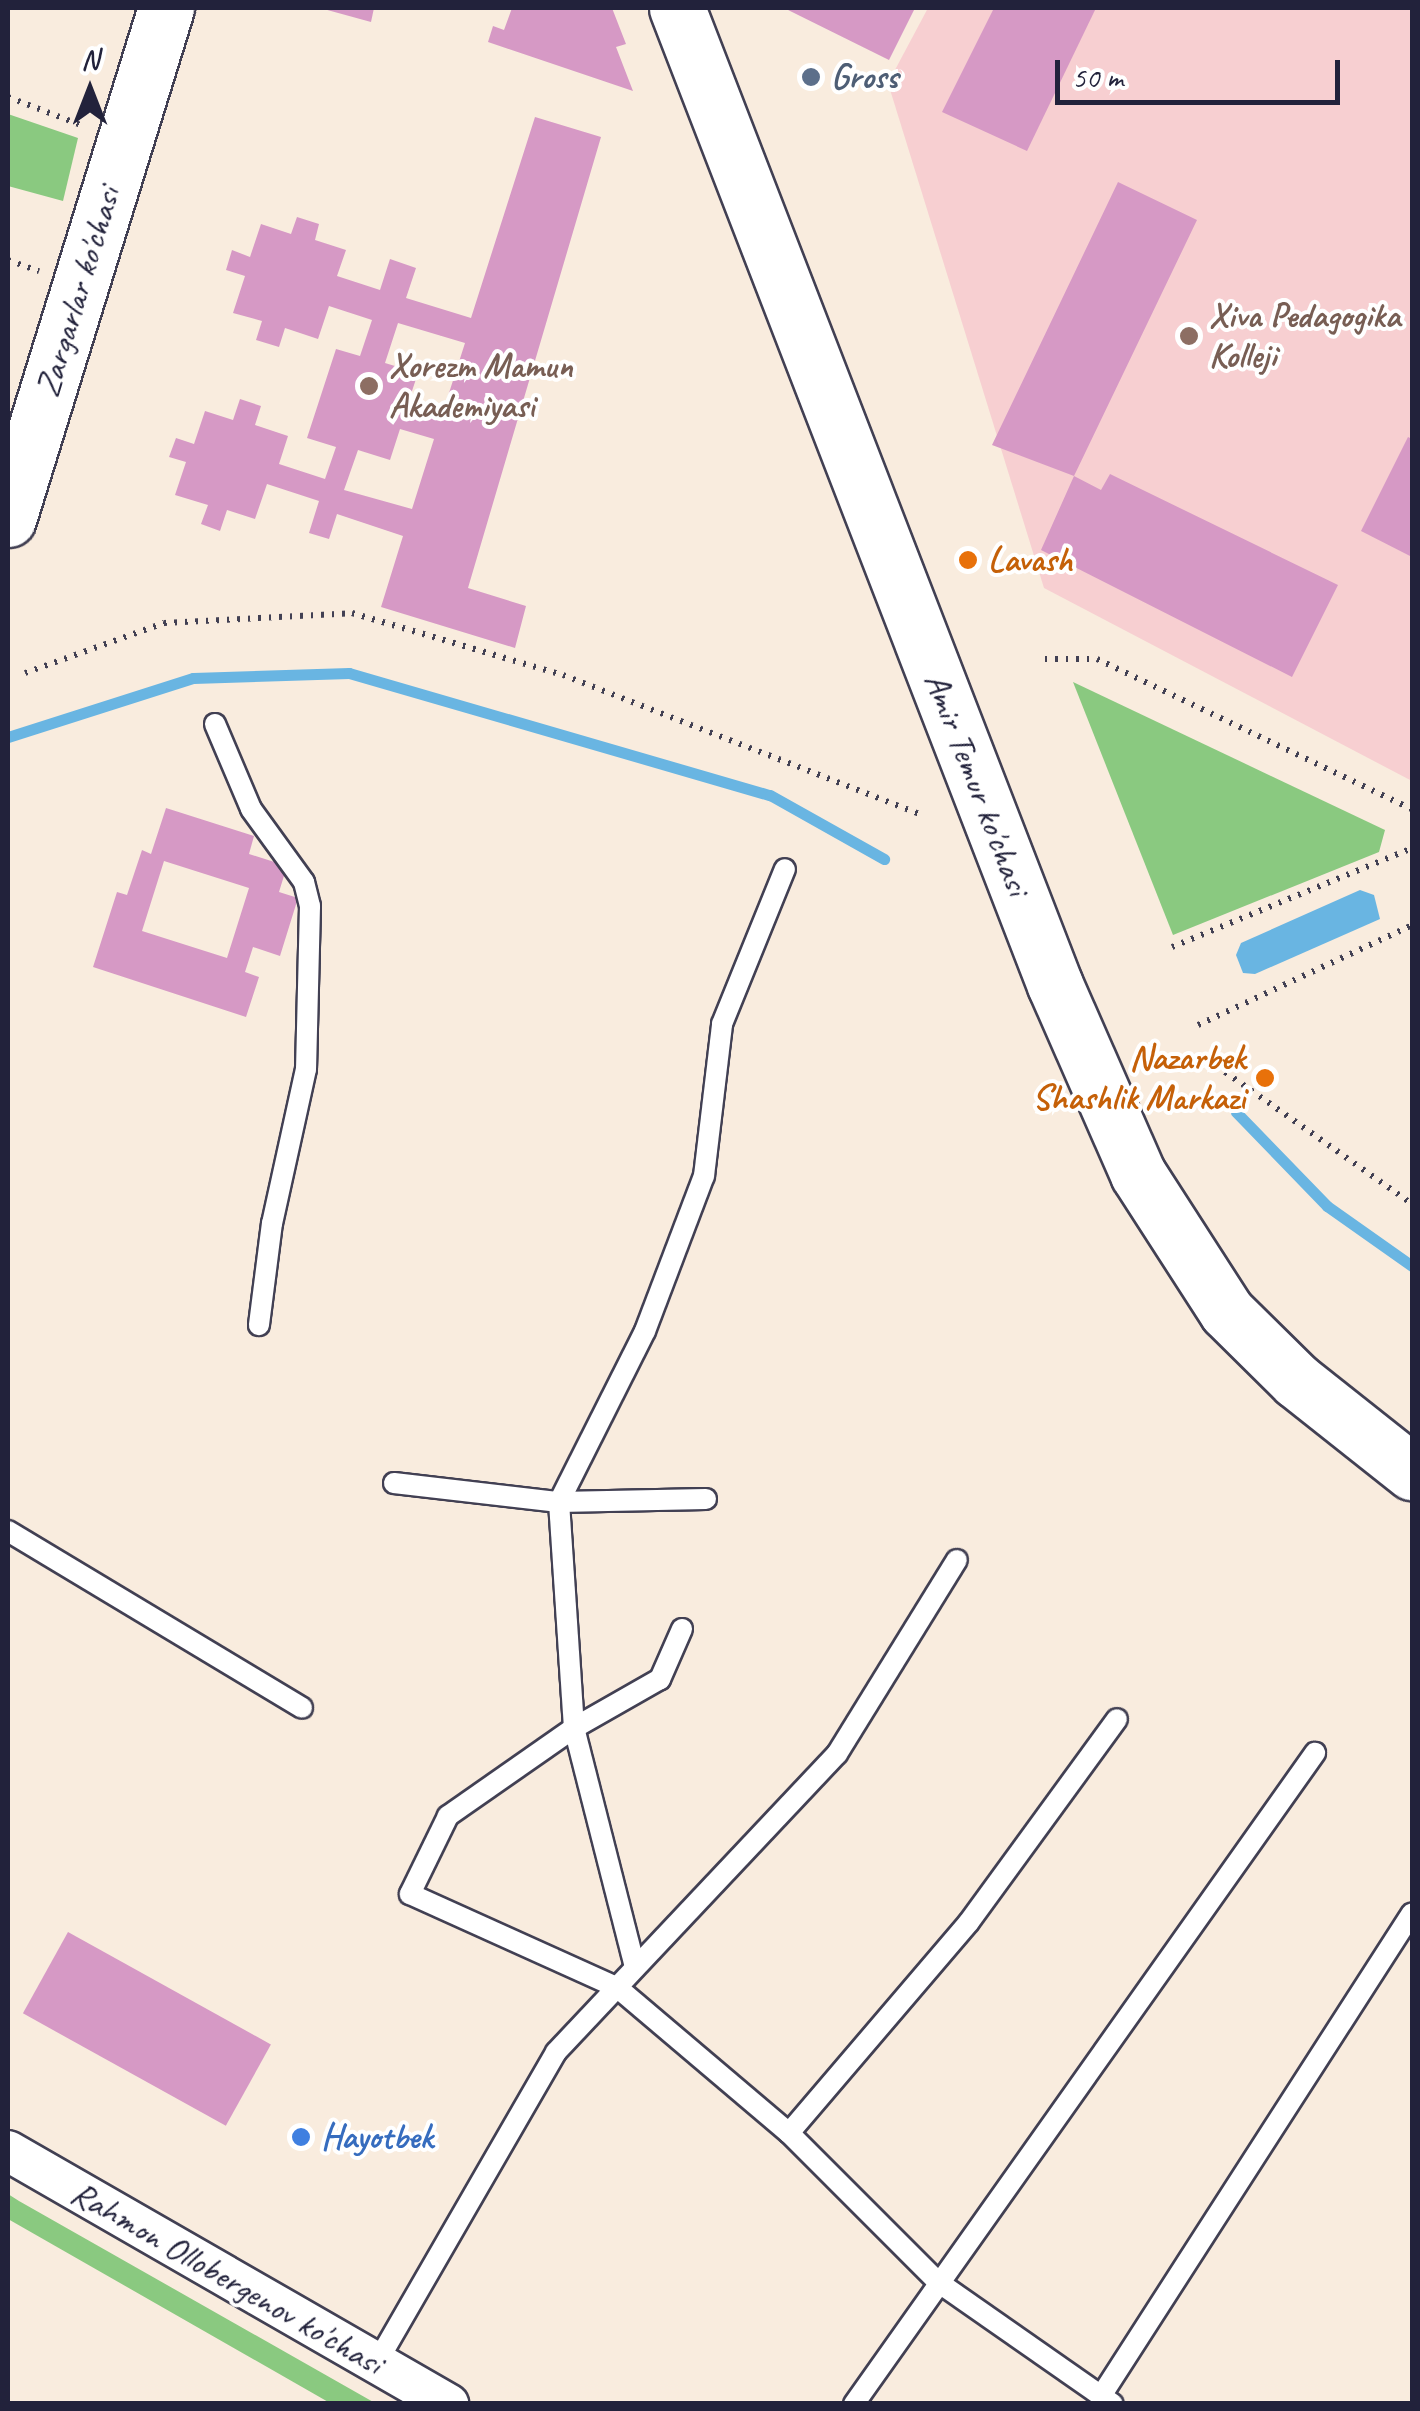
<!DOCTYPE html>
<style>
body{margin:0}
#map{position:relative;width:1420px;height:2411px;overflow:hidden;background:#f9ecde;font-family:Caveat,sans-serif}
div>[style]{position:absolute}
.built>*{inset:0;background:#f7cfd1}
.green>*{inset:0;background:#8ac980}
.water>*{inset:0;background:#69b5e2}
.stream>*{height:11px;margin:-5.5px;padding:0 5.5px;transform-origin:5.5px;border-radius:5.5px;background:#69b5e2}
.building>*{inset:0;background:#d699c5;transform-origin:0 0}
.path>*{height:6px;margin-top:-3px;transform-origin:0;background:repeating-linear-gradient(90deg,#424053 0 2.5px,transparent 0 10.5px)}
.roads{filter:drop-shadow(2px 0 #424053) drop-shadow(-2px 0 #424053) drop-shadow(0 2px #424053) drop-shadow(0 -2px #424053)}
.service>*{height:20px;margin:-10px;padding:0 10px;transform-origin:10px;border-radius:10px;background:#fff}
.minor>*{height:40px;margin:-20px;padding:0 20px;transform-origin:20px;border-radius:20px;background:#fff}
.secondary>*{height:55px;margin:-27.5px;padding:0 27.5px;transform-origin:27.5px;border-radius:27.5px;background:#fff}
.primary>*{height:55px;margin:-27.5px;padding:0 27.5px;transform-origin:27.5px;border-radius:27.5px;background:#fff}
.dots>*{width:28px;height:28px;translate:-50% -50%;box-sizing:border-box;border:5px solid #fff;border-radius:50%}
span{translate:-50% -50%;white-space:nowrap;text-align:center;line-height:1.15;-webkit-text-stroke:8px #fff;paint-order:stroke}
.service-label{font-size:35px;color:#4e5e75;font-weight:700}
.left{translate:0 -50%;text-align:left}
.street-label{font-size:35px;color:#22223b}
.education-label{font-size:35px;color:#785e54;font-weight:700}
.food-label{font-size:35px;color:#c56008;font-weight:700}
.right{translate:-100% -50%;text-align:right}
.shop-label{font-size:35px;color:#366cbe;font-weight:700}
.frame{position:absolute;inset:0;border:10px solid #22223b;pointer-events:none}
.north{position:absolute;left:40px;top:40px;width:100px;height:100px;-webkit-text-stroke:8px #fff;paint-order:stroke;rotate:0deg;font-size:28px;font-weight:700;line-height:40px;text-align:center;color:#22223b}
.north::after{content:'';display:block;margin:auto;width:35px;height:45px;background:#22223b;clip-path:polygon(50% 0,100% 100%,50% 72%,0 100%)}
.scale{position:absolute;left:1055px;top:60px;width:285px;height:45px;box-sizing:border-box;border:5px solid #22223b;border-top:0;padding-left:12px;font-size:30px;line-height:35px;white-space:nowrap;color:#22223b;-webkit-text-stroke:8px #fff;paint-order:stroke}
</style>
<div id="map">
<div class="built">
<div style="clip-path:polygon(928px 8px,1412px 8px,1412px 781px,1044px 588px,888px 83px)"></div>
</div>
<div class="green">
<div style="clip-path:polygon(8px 114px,78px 138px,63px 201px,8px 186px)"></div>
<div style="clip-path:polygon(1073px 682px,1385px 830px,1379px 852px,1173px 935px)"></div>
<div style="clip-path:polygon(8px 2194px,19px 2201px,375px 2403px,330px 2403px,8px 2219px)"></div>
</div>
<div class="water">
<div style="clip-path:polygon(1360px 890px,1374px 895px,1380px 919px,1255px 974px,1243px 973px,1236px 955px,1241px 943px)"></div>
</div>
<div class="stream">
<div style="left:8px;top:737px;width:194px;rotate:-17.7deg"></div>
<div style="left:193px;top:678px;width:156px;rotate:-1.8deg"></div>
<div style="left:349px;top:673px;width:438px;rotate:16.2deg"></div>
<div style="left:770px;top:795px;width:131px;rotate:29.3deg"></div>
<div style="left:1236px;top:1112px;width:131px;rotate:45.9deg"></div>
<div style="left:1327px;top:1206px;width:104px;rotate:35.2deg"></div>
</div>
<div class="building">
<div style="clip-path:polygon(320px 8px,374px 8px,371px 22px)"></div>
<div style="clip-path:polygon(512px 8px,612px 8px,626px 44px,616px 47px,633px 91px,488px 42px,493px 26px,504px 30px)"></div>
<div style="clip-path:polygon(784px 8px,915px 8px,889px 60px)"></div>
<div style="clip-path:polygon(994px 8px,1096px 8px,1027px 151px,942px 112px)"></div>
<div style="clip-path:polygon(evenodd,535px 117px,601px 137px,468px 588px,526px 606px,515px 648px,381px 607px,403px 536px,337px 514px,329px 539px,309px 533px,319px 501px,267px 484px,255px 519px,227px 510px,220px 531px,201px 524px,208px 505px,175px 495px,186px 462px,169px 457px,176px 438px,194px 444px,205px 411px,233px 420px,240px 399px,261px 406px,255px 425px,288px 436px,279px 464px,325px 479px,336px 447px,307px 438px,336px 349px,360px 356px,372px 320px,329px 306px,318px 339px,285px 328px,279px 347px,256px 340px,262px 321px,233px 313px,245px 276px,226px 270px,232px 250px,250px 257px,261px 224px,291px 234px,297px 217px,319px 224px,315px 240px,346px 250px,337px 276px,380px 290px,390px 259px,416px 268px,406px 298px,471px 318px,535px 117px,398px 323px,465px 343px,441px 418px,407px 406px,418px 373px,385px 363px,398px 323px,535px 117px,400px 429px,434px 439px,412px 509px,344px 490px,358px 450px,390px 460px,400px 429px)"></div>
<div style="clip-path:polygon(1118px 182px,1197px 220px,1074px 476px,1101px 490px,1110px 474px,1338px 585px,1292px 677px,1041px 550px,1074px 476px,992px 445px)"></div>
<div style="clip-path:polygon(1408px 437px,1412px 439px,1412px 557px,1361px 531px)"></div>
<div style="clip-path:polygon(evenodd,166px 808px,254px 836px,249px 854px,287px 866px,279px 892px,298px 898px,280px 956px,253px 947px,245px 972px,259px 977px,246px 1017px,93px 967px,117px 892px,127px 895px,142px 850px,151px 854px,166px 808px,164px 861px,249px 888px,227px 958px,142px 931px,164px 861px)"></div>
<div style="left:68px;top:1932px;width:232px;height:93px;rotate:29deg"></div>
</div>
<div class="path">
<div style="left:8px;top:97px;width:78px;rotate:21deg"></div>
<div style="left:8px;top:260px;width:33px;rotate:20deg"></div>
<div style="left:1045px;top:659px;width:52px"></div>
<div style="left:1097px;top:659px;width:349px;rotate:25.5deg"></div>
<div style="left:25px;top:673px;width:148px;rotate:-19.8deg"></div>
<div style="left:164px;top:623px;width:188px;rotate:-3deg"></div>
<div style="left:352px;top:613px;width:220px;rotate:16.4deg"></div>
<div style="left:563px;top:675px;width:386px;rotate:21.3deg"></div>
<div style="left:1172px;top:947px;width:260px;rotate:-22.4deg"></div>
<div style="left:1198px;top:1025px;width:236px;rotate:-25deg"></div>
<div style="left:1208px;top:1060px;width:250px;rotate:35.2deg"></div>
</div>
<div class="roads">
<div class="service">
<div style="left:215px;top:724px;width:92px;rotate:67deg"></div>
<div style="left:251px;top:809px;width:90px;rotate:54deg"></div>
<div style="left:304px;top:882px;width:25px;rotate:76deg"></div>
<div style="left:310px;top:906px;width:163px;rotate:91.4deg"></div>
<div style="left:306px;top:1069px;width:158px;rotate:102.4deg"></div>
<div style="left:272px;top:1223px;width:103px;rotate:97.3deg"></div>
<div style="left:394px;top:1483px;width:166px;rotate:6.6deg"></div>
<div style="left:559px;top:1502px;width:147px;rotate:-1.2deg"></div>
<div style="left:8px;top:1531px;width:343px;rotate:31deg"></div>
<div style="left:682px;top:1629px;width:55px;rotate:113.7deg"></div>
<div style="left:660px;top:1679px;width:99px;rotate:150.3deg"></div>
<div style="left:574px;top:1728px;width:154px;rotate:145.1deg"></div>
<div style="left:448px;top:1816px;width:87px;rotate:116deg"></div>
<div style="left:410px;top:1894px;width:228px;rotate:24.3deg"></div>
<div style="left:618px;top:1988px;width:224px;rotate:40.3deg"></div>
<div style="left:789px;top:2133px;width:211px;rotate:45deg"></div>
<div style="left:938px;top:2282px;width:213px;rotate:34.9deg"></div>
<div style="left:635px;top:1967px;width:247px;rotate:-104.3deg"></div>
<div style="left:574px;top:1728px;width:226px;rotate:-93.8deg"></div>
<div style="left:559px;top:1502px;width:191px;rotate:-63.3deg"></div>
<div style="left:645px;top:1331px;width:166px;rotate:-69.2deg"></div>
<div style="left:704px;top:1176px;width:153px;rotate:-83.2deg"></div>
<div style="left:722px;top:1024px;width:167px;rotate:-67.9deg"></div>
<div style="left:789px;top:2133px;width:277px;rotate:-49.5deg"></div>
<div style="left:969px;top:1922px;width:251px;rotate:-53.9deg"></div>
<div style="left:376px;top:2364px;width:360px;rotate:-60deg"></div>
<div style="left:556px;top:2052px;width:410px;rotate:-46.7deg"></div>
<div style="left:837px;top:1754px;width:228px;rotate:-58.3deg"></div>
<div style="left:1101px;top:2396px;width:574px;rotate:-57.22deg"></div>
<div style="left:854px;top:2404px;width:798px;rotate:-54.7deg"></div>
</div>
<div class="minor">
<div style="left:8px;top:2151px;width:508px;rotate:29.9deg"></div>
</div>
<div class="secondary">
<div style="left:8px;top:519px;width:535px;rotate:-72.82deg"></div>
</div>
<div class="primary">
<div style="left:677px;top:8px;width:1048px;rotate:68.85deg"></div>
<div style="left:1055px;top:985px;width:206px;rotate:66.3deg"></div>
<div style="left:1138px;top:1174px;width:164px;rotate:57.2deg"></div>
<div style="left:1227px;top:1312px;width:98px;rotate:44.6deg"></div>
<div style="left:1297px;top:1381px;width:147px;rotate:38.4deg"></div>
</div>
</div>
<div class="dots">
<div style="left:811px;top:77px;background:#5c6f8a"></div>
<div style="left:1189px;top:336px;background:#8d6e63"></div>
<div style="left:369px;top:386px;background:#8d6e63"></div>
<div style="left:968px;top:560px;background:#e8710a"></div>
<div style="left:1265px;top:1078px;background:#e8710a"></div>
<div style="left:301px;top:2137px;background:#3f7fe0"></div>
</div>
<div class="service-label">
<span class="left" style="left:831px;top:77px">Gross</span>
</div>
<div class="street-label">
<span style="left:78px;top:292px;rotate:-73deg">Zargarlar ko'chasi</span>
<span style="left:977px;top:784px;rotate:69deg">Amir Temur ko'chasi</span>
<span style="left:227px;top:2278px;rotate:30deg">Rahmon Ollobergenov ko'chasi</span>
</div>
<div class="education-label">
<span class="left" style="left:1209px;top:336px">Xiva Pedagogika<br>Kolleji</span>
<span class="left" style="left:389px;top:386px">Xorezm Mamun<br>Akademiyasi</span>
</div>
<div class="food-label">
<span class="left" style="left:988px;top:560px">Lavash</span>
<span class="right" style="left:1245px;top:1078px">Nazarbek<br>Shashlik Markazi</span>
</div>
<div class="shop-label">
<span class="left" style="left:321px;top:2137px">Hayotbek</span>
</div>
<div class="frame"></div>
<div class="north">N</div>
<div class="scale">50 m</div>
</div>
